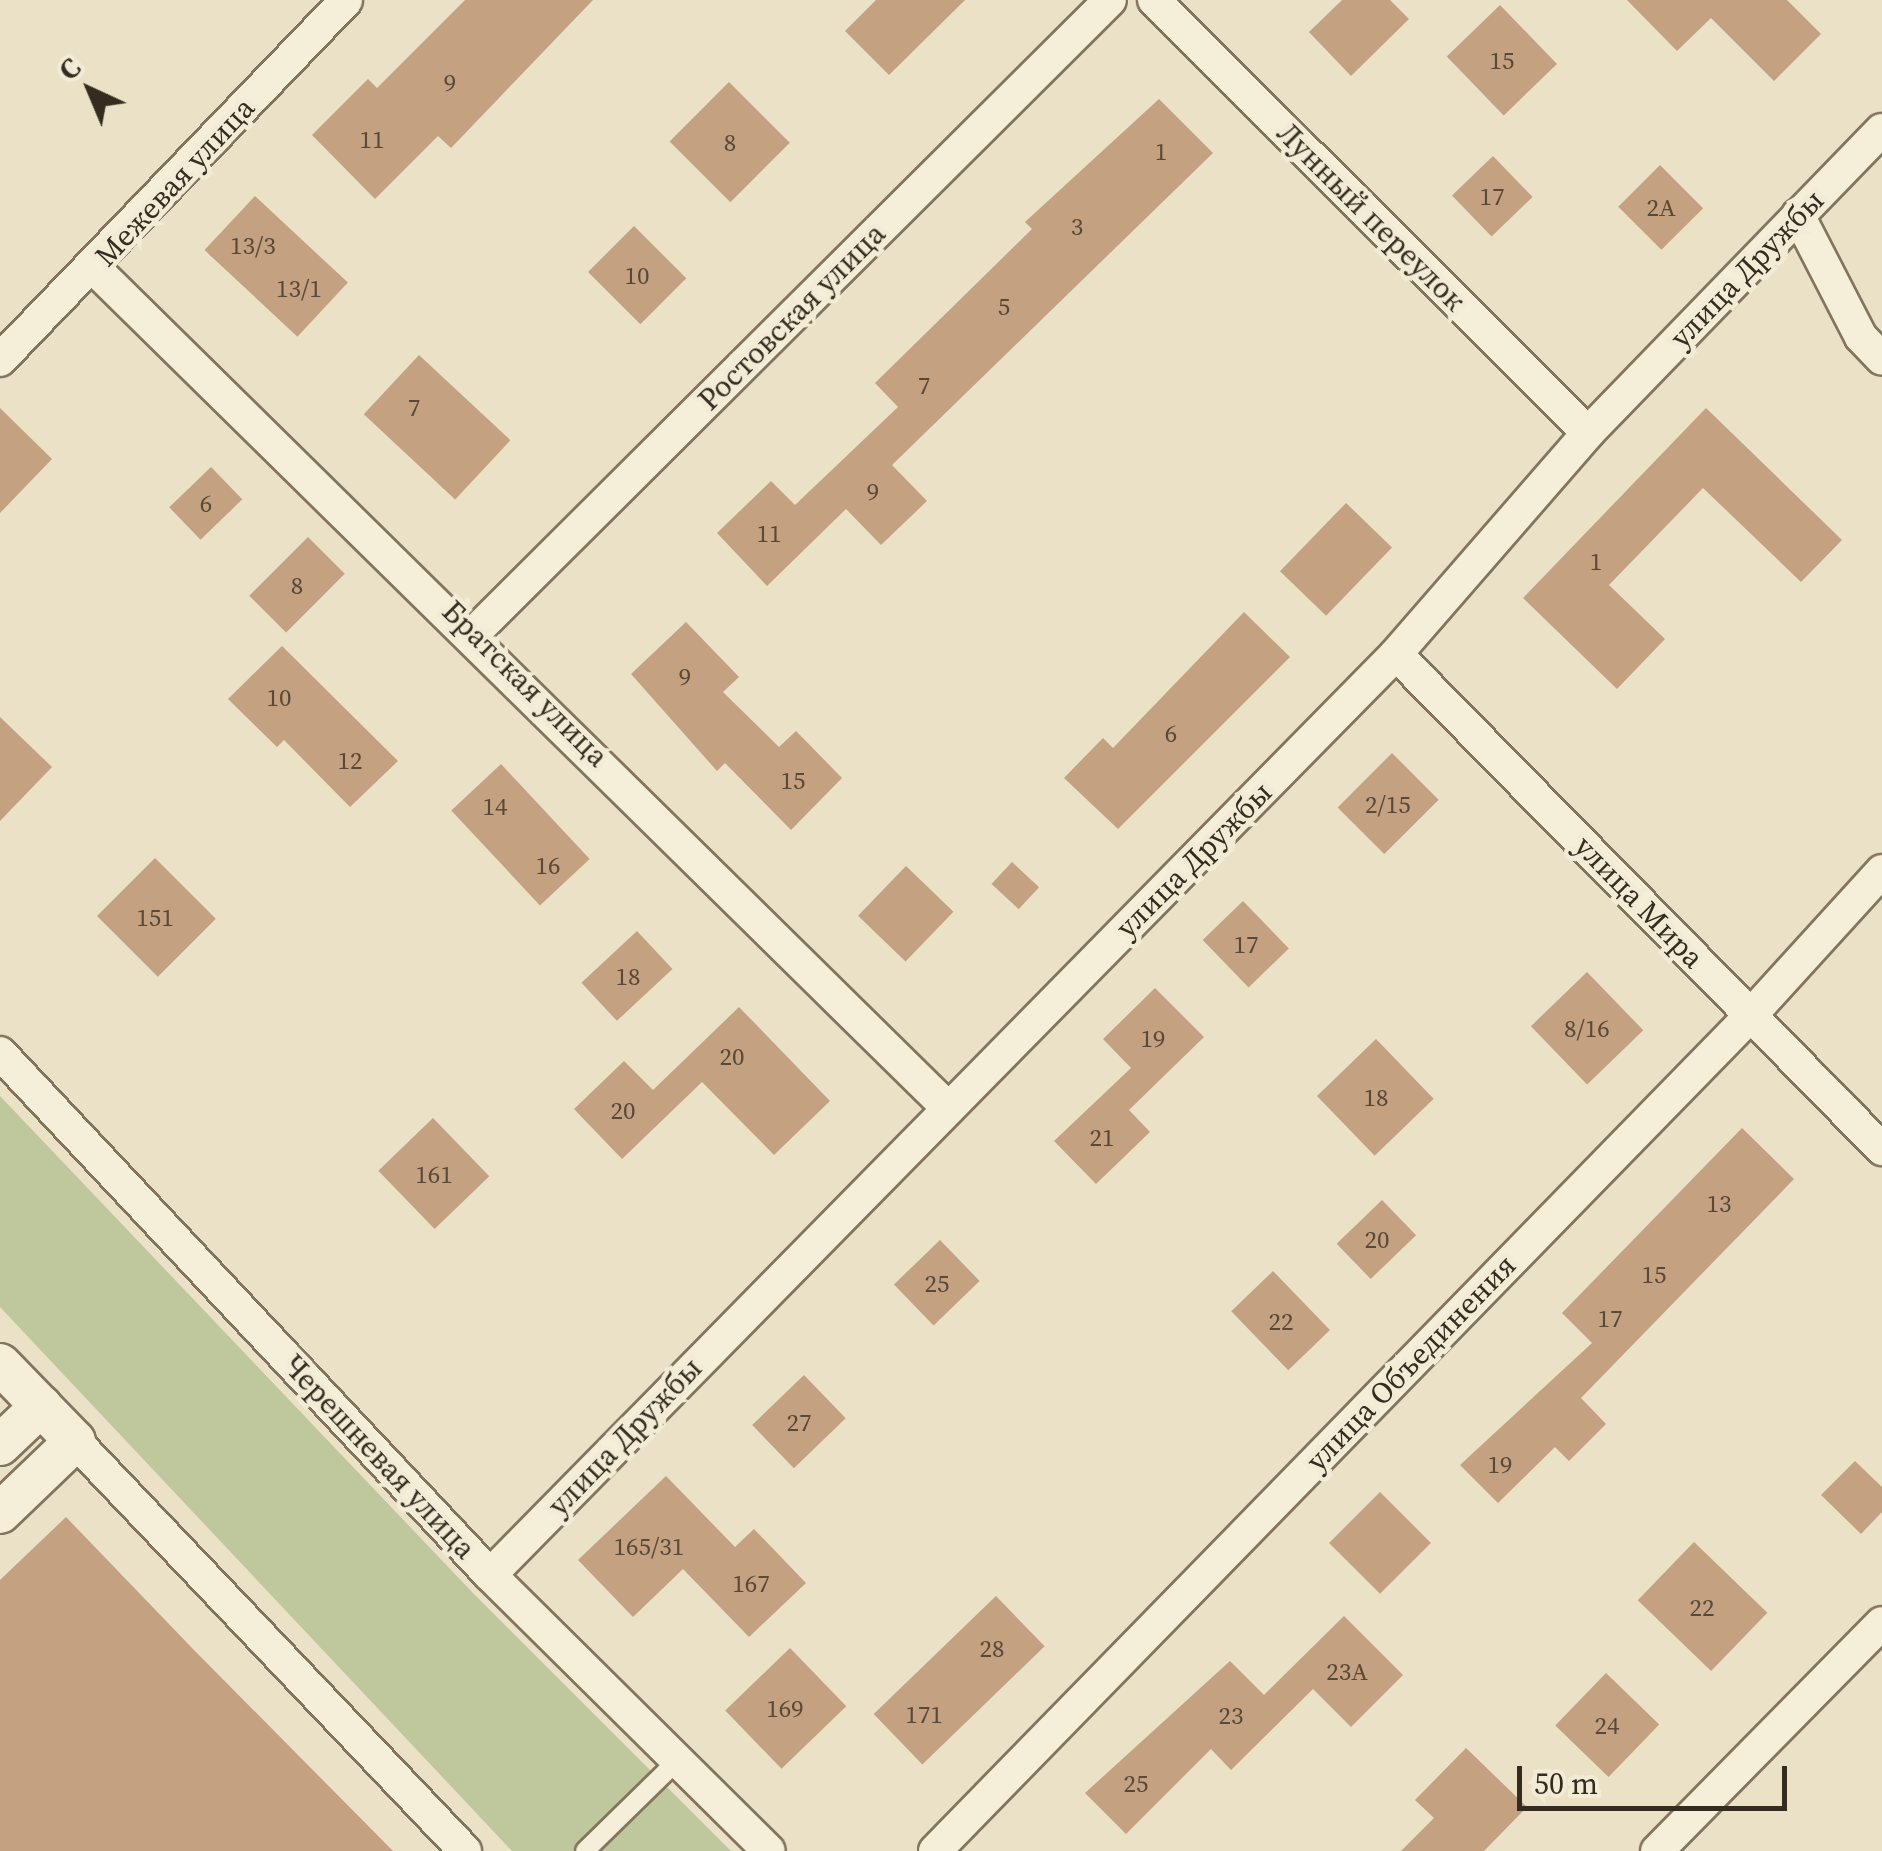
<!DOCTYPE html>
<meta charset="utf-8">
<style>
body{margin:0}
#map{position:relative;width:1882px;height:1851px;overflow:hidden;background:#eae1c7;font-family:"Source Serif 4",serif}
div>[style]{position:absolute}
.green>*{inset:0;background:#bfc79c}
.building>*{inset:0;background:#c4a180;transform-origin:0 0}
.roads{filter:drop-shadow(2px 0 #83745e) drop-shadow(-2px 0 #83745e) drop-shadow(0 2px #83745e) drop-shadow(0 -2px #83745e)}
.service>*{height:18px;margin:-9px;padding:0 9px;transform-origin:9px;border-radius:9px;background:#f5efd9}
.minor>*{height:32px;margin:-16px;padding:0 16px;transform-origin:16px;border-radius:16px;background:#f5efd9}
.tertiary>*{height:40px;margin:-20px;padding:0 20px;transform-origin:20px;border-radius:20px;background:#f5efd9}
span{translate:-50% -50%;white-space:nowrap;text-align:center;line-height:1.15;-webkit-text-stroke:9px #f2ebd5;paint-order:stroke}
.number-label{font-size:25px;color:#594938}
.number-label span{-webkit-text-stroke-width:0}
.street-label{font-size:30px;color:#352c20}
.north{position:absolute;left:40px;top:40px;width:100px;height:100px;-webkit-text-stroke:8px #f2ebd5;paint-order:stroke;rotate:316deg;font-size:28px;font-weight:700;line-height:40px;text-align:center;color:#352c20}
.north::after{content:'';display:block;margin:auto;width:35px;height:45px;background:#352c20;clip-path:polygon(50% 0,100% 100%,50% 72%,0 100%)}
.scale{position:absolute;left:1517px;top:1766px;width:270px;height:45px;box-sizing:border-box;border:5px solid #352c20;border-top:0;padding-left:12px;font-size:30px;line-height:35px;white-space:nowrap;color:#352c20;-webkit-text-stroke:8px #f2ebd5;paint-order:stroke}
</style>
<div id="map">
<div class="green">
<div style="clip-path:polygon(0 1096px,472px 1592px,731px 1851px,512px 1851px,0 1307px)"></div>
</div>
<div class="building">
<div style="clip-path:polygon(465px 0,593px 0,451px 148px,438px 136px,375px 199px,312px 135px,368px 79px,377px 88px)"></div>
<div style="clip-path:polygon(876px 0,965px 0,889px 75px,845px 31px)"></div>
<div style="clip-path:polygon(1342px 0,1390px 0,1409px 19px,1351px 76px,1309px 32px)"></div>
<div style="clip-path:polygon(1627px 0,1787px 0,1821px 34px,1774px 81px,1711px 18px,1677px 51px)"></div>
<div style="left:1500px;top:5px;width:82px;height:74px;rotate:46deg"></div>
<div style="left:729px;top:82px;width:86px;height:84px;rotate:45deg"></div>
<div style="clip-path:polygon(1159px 99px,1213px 153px,892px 465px,927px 501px,881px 545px,846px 509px,767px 586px,717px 533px,771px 481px,795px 505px,898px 407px,875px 383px,1032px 229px,1025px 222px)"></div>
<div style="left:1493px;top:156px;width:57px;height:57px;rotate:46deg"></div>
<div style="left:1660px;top:165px;width:61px;height:59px;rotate:45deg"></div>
<div style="left:255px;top:196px;width:127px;height:74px;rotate:43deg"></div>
<div style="left:634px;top:226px;width:74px;height:65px;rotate:45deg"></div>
<div style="left:419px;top:355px;width:125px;height:81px;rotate:43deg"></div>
<div style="clip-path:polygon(0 408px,52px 459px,0 513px)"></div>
<div style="clip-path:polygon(1706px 408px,1842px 540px,1801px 582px,1703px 488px,1609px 585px,1665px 639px,1617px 689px,1523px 598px)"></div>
<div style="left:211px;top:467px;width:45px;height:58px;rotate:46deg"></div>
<div style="left:1346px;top:503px;width:64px;height:95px;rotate:44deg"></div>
<div style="left:308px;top:537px;width:52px;height:83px;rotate:45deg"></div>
<div style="clip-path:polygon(1244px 612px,1290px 657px,1118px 829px,1064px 778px,1103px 738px,1113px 748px)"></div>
<div style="clip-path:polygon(686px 622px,739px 677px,723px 692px,779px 747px,796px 731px,842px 778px,791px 830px,725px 763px,717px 771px,631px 674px)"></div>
<div style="clip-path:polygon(282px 646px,398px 761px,350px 807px,284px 740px,277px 747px,228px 699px)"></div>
<div style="clip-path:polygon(0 717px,52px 767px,0 821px)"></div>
<div style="left:1392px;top:753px;width:66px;height:77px;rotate:45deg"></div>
<div style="left:501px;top:764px;width:130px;height:68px;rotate:47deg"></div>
<div style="left:155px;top:858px;width:86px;height:82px;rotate:45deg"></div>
<div style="left:1012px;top:862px;width:37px;height:30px;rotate:43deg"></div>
<div style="left:906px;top:866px;width:66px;height:69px;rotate:44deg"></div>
<div style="left:1243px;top:901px;width:66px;height:56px;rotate:46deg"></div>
<div style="left:637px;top:931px;width:52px;height:76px;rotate:47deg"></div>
<div style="left:1587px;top:972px;width:81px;height:78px;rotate:46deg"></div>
<div style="clip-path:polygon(1155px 988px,1204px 1037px,1129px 1110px,1150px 1132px,1096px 1184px,1054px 1141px,1131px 1068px,1103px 1039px)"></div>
<div style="clip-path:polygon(739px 1007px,830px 1101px,774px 1155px,702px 1082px,622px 1159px,574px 1109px,624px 1061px,653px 1090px)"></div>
<div style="left:1376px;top:1039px;width:83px;height:82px;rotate:46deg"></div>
<div style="left:433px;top:1118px;width:81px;height:76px;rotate:46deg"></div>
<div style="clip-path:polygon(1742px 1128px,1794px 1179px,1581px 1398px,1606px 1424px,1569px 1461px,1555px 1447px,1498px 1503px,1460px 1465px,1592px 1343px,1562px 1313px)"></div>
<div style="left:1382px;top:1200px;width:49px;height:63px;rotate:46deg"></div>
<div style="left:940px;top:1240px;width:57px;height:64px;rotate:46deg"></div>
<div style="left:1273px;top:1271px;width:82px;height:58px;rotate:46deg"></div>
<div style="left:804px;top:1375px;width:60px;height:72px;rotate:46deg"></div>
<div style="clip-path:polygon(1855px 1461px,1882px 1487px,1882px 1512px,1861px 1534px,1821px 1495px)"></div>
<div style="clip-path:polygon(666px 1476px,735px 1547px,754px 1529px,806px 1583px,749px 1637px,683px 1569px,633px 1617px,578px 1560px)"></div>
<div style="left:1380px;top:1492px;width:72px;height:72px;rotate:45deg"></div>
<div style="clip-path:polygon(66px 1517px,193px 1649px,393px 1851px,0 1851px,0 1580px)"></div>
<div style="left:1694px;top:1542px;width:102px;height:81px;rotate:44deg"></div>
<div style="left:996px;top:1596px;width:70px;height:170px;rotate:46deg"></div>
<div style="clip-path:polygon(1344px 1616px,1403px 1675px,1351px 1727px,1313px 1689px,1231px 1770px,1211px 1749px,1126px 1834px,1085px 1793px,1230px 1661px,1264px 1695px)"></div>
<div style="left:790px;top:1648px;width:81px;height:90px;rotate:46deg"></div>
<div style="left:1606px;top:1673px;width:74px;height:73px;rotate:44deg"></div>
<div style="clip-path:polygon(1466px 1748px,1527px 1807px,1484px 1851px,1401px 1851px,1434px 1818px,1415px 1800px)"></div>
</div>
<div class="roads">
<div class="service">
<div style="left:585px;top:1851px;width:129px;rotate:-44.4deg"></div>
</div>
<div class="minor">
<div style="left:1154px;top:0;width:613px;rotate:44.93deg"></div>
<div style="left:1798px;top:215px;width:137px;rotate:62.7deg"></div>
<div style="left:1861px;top:337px;width:30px;rotate:46deg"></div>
<div style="left:94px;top:268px;width:1198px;rotate:44.53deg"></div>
<div style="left:0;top:360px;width:499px;rotate:-46.1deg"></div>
<div style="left:474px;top:633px;width:897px;rotate:-44.86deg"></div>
<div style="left:1396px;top:654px;width:694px;rotate:45.53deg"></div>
<div style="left:0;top:1053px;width:716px;rotate:46.81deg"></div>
<div style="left:490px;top:1575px;width:392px;rotate:44.7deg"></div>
<div style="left:75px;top:1441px;width:566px;rotate:46.43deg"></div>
<div style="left:490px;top:1575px;width:1292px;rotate:-45.47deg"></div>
<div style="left:1396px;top:654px;width:293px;rotate:-49deg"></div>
<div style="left:1588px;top:433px;width:422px;rotate:-45.9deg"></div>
<div style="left:935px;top:1851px;width:1167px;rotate:-45.69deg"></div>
<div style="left:1750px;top:1016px;width:196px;rotate:-47.7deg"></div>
<div style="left:1657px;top:1851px;width:320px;rotate:-45.4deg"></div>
</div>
<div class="tertiary">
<div style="left:0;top:1364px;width:107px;rotate:45.8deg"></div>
<div style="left:75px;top:1441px;width:104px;rotate:136.2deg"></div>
<div style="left:0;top:1445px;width:57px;rotate:-43.6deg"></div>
</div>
</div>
<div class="number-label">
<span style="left:1502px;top:60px">15</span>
<span style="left:450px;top:82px">9</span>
<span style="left:372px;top:139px">11</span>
<span style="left:730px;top:142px">8</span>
<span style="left:1161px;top:151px">1</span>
<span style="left:1492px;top:196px">17</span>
<span style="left:1661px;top:207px">2А</span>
<span style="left:1077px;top:226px">3</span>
<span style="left:253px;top:245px">13/3</span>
<span style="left:637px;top:275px">10</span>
<span style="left:299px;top:288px">13/1</span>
<span style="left:1004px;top:306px">5</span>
<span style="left:924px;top:385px">7</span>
<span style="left:414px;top:407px">7</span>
<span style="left:873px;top:491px">9</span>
<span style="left:206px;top:503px">6</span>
<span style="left:769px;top:533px">11</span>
<span style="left:1596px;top:561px">1</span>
<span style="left:297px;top:585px">8</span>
<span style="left:685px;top:676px">9</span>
<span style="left:279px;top:697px">10</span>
<span style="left:1171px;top:733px">6</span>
<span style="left:350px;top:760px">12</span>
<span style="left:793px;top:780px">15</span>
<span style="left:1388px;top:804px">2/15</span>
<span style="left:495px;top:806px">14</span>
<span style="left:548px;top:865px">16</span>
<span style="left:155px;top:917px">151</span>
<span style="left:1246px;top:944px">17</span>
<span style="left:628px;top:976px">18</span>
<span style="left:1587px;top:1028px">8/16</span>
<span style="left:1153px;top:1038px">19</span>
<span style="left:732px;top:1056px">20</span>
<span style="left:1376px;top:1097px">18</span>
<span style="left:623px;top:1110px">20</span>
<span style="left:1102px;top:1137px">21</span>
<span style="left:434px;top:1174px">161</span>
<span style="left:1719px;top:1203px">13</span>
<span style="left:1377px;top:1239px">20</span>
<span style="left:1654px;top:1274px">15</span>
<span style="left:937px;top:1283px">25</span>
<span style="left:1610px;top:1318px">17</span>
<span style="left:1281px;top:1321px">22</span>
<span style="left:799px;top:1422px">27</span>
<span style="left:1500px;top:1464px">19</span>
<span style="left:649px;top:1546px">165/31</span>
<span style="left:751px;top:1583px">167</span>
<span style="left:1702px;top:1607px">22</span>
<span style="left:992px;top:1648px">28</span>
<span style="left:1347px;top:1671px">23А</span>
<span style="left:785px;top:1708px">169</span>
<span style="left:924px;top:1714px">171</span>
<span style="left:1231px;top:1715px">23</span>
<span style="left:1607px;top:1725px">24</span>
<span style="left:1136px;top:1783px">25</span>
</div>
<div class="street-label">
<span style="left:175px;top:182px;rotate:-47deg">Межевая улица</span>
<span style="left:1371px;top:217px;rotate:45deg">Лунный переулок</span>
<span style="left:1747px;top:269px;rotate:-46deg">улица Дружбы</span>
<span style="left:792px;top:317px;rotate:-45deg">Ростовская улица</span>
<span style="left:525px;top:684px;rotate:45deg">Братская улица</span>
<span style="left:1194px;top:860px;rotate:-45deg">улица Дружбы</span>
<span style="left:1639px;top:902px;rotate:46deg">улица Мира</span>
<span style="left:1411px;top:1363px;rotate:-46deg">улица Объединения</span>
<span style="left:625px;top:1437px;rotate:-46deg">улица Дружбы</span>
<span style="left:379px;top:1457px;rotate:47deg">Черешневая улица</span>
</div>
<div class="north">С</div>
<div class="scale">50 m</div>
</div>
